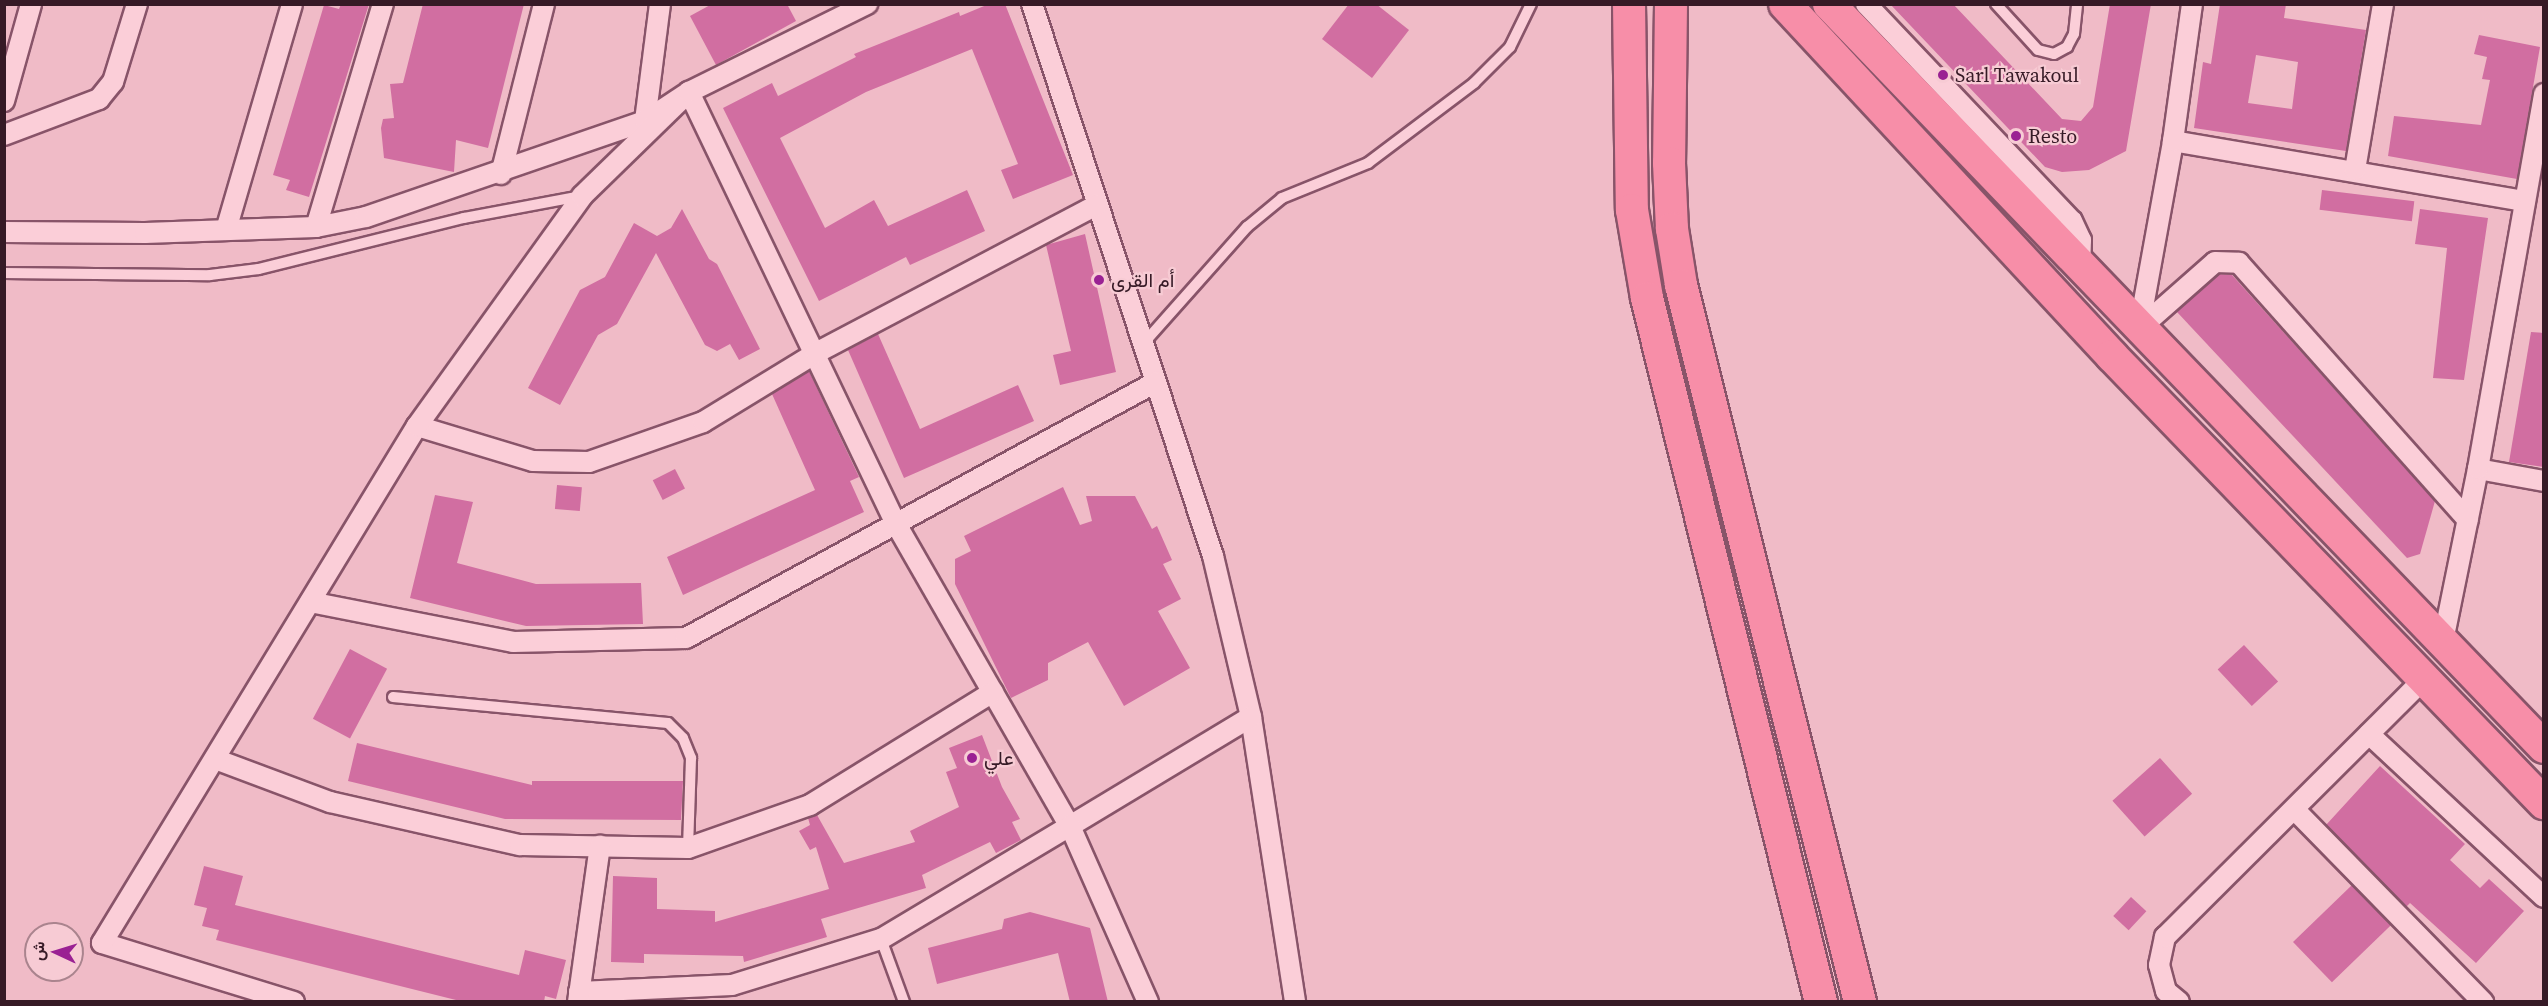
<!DOCTYPE html>
<meta charset="utf-8">
<style>
body{margin:0}
#map{position:relative;width:2548px;height:1006px;overflow:hidden;background:#f0bbc7;font-family:"Source Serif 4",Vazirmatn,serif}
div>[style]{position:absolute}
.building>*{inset:0;background:#d16ea1;transform-origin:0 0}
.roads{filter:drop-shadow(2px 0 #885469) drop-shadow(-2px 0 #885469) drop-shadow(0 2px #885469) drop-shadow(0 -2px #885469)}
.lane>*{height:10px;margin:-5px;padding:0 5px;transform-origin:5px;border-radius:5px;background:#fbced8}
.street>*{height:20px;margin:-10px;padding:0 10px;transform-origin:10px;border-radius:10px;background:#fbced8}
.primary>*{height:32px;margin:-16px;padding:0 16px;transform-origin:16px;border-radius:16px;background:#f78ea8}
.dots>*{width:16px;height:16px;translate:-50% -50%;box-sizing:border-box;border:3px solid #f7cbd4;border-radius:50%}
span{translate:-50% -50%;white-space:nowrap;text-align:center;line-height:1.15;-webkit-text-stroke:4.5px #f7cbd4;paint-order:stroke}
.poi-label{font-size:20px;color:#361a26}
.left{translate:0 -50%;text-align:left}
.frame{position:absolute;inset:0;border:6px solid #361a26;pointer-events:none}
.north{position:absolute;left:24px;top:922px;width:60px;height:60px;box-sizing:border-box;background:#f7cbd4;border:2px solid #aa848e;border-radius:50%;rotate:274deg;font-size:16px;font-weight:700;line-height:24px;text-align:center;color:#361a26}
.north::after{content:'';display:block;margin:auto;width:21px;height:27px;background:#9a2193;clip-path:polygon(50% 0,100% 100%,50% 72%,0 100%)}
</style>
<div id="map">
<div class="building">
<div style="clip-path:polygon(341px 4px,369px 4px,309px 197px,286px 190px,290px 180px,273px 175px,324px 5px,339px 9px)"></div>
<div style="clip-path:polygon(423px 4px,524px 4px,488px 148px,456px 140px,454px 172px,384px 158px,381px 128px,383px 119px,394px 118px,390px 84px,403px 83px)"></div>
<div style="clip-path:polygon(712px 4px,787px 4px,796px 21px,716px 65px,690px 16px)"></div>
<div style="clip-path:polygon(989px 4px,1005px 4px,1073px 175px,1013px 199px,1001px 170px,1018px 164px,972px 49px,866px 92px,780px 138px,825px 228px,874px 200px,888px 226px,967px 190px,985px 231px,910px 265px,906px 257px,819px 301px,723px 108px,772px 83px,778px 96px,856px 57px,854px 54px,959px 12px,960px 16px)"></div>
<div style="clip-path:polygon(1349px 4px,1376px 4px,1409px 30px,1372px 78px,1322px 39px)"></div>
<div style="clip-path:polygon(1890px 4px,1953px 4px,2062px 119px,2081px 121px,2093px 107px,2110px 4px,2151px 4px,2126px 151px,2089px 170px,2062px 172px,2045px 167px)"></div>
<div style="clip-path:polygon(evenodd,2220px 4px,2286px 4px,2284px 18px,2366px 30px,2346px 151px,2194px 128px,2203px 62px,2211px 64px,2220px 4px,2256px 55px,2298px 62px,2292px 109px,2248px 103px,2256px 55px)"></div>
<div style="clip-path:polygon(2479px 35px,2540px 47px,2517px 179px,2388px 156px,2394px 116px,2481px 125px,2490px 80px,2482px 79px,2487px 57px,2474px 54px)"></div>
<div style="left:2322px;top:190px;width:93px;height:20px;rotate:7deg"></div>
<div style="clip-path:polygon(682px 209px,709px 259px,717px 264px,760px 349px,739px 360px,730px 344px,717px 351px,705px 345px,656px 253px,617px 324px,598px 335px,560px 405px,528px 388px,580px 290px,605px 277px,634px 223px,657px 236px,671px 228px)"></div>
<div style="clip-path:polygon(2420px 209px,2488px 218px,2464px 380px,2433px 378px,2447px 248px,2415px 244px)"></div>
<div style="clip-path:polygon(1085px 234px,1116px 372px,1060px 385px,1053px 355px,1071px 351px,1046px 245px)"></div>
<div style="clip-path:polygon(2219px 274px,2232px 275px,2435px 501px,2420px 554px,2407px 558px,2177px 312px)"></div>
<div style="clip-path:polygon(2531px 332px,2544px 333px,2544px 467px,2509px 462px)"></div>
<div style="clip-path:polygon(878px 334px,920px 429px,1018px 385px,1034px 421px,904px 478px,848px 350px)"></div>
<div style="clip-path:polygon(809px 371px,859px 477px,850px 481px,864px 512px,683px 595px,667px 557px,815px 490px,772px 394px)"></div>
<div style="left:675px;top:469px;width:22px;height:25px;rotate:63deg"></div>
<div style="left:557px;top:485px;width:25px;height:24px;rotate:5deg"></div>
<div style="clip-path:polygon(1063px 487px,1080px 525px,1092px 521px,1086px 496px,1135px 496px,1152px 529px,1157px 526px,1172px 560px,1163px 564px,1181px 599px,1158px 611px,1190px 668px,1124px 706px,1088px 642px,1048px 663px,1048px 680px,1011px 698px,955px 584px,955px 559px,971px 551px,964px 536px)"></div>
<div style="clip-path:polygon(435px 495px,473px 502px,457px 563px,536px 584px,641px 583px,643px 624px,526px 626px,410px 598px)"></div>
<div style="left:2244px;top:645px;width:50px;height:36px;rotate:47deg"></div>
<div style="left:350px;top:649px;width:42px;height:79px;rotate:28deg"></div>
<div style="clip-path:polygon(982px 735px,1002px 787px,1020px 819px,1012px 822px,1021px 840px,996px 853px,990px 842px,922px 875px,926px 888px,821px 919px,827px 937px,744px 962px,743px 956px,644px 954px,644px 963px,611px 962px,613px 876px,657px 878px,657px 909px,715px 911px,715px 922px,829px 889px,816px 847px,810px 850px,799px 831px,810px 825px,808px 818px,817px 815px,844px 863px,915px 842px,910px 831px,959px 807px,946px 772px,957px 768px,949px 748px)"></div>
<div style="clip-path:polygon(357px 743px,532px 785px,532px 781px,683px 781px,681px 820px,505px 819px,348px 781px)"></div>
<div style="left:2160px;top:758px;width:48px;height:64px;rotate:48deg"></div>
<div style="clip-path:polygon(2380px 766px,2465px 844px,2450px 860px,2480px 888px,2489px 879px,2524px 911px,2476px 963px,2410px 903px,2406px 907px,2326px 825px)"></div>
<div style="clip-path:polygon(204px 866px,243px 876px,235px 905px,519px 975px,525px 950px,566px 960px,556px 999px,545px 996px,544px 1002px,464px 1002px,216px 940px,219px 930px,202px 926px,207px 908px,194px 905px)"></div>
<div style="left:2352px;top:885px;width:56px;height:82px;rotate:46deg"></div>
<div style="left:2131px;top:897px;width:21px;height:26px;rotate:43deg"></div>
<div style="clip-path:polygon(1030px 912px,1090px 928px,1108px 1002px,1070px 1002px,1058px 953px,937px 984px,928px 948px,1002px 929px,1004px 919px)"></div>
</div>
<div class="roads">
<div class="lane">
<div style="left:1996px;top:4px;width:62px;rotate:47.6deg"></div>
<div style="left:2038px;top:50px;width:16px;rotate:14deg"></div>
<div style="left:2054px;top:54px;width:15px;rotate:-28deg"></div>
<div style="left:2067px;top:47px;width:15px;rotate:-62deg"></div>
<div style="left:2074px;top:34px;width:30px;rotate:-84deg"></div>
<div style="left:4px;top:273px;width:206px;rotate:0.6deg"></div>
<div style="left:210px;top:275px;width:49px;rotate:-7deg"></div>
<div style="left:259px;top:269px;width:211px;rotate:-14deg"></div>
<div style="left:464px;top:218px;width:119px;rotate:-10.6deg"></div>
<div style="left:1143px;top:344px;width:157px;rotate:-48.4deg"></div>
<div style="left:1247px;top:227px;width:45px;rotate:-39.6deg"></div>
<div style="left:1282px;top:198px;width:93px;rotate:-22.1deg"></div>
<div style="left:1368px;top:163px;width:133px;rotate:-37deg"></div>
<div style="left:1474px;top:83px;width:51px;rotate:-45deg"></div>
<div style="left:1510px;top:47px;width:48px;rotate:-64deg"></div>
<div style="left:393px;top:697px;width:276px;rotate:5.4deg"></div>
<div style="left:668px;top:723px;width:21px;rotate:45deg"></div>
<div style="left:683px;top:738px;width:22px;rotate:68deg"></div>
<div style="left:691px;top:758px;width:90px;rotate:91.9deg"></div>
<div style="left:881px;top:939px;width:67px;rotate:69.9deg"></div>
</div>
<div class="street">
<div style="left:1032px;top:4px;width:581px;rotate:71.85deg"></div>
<div style="left:1213px;top:556px;width:165px;rotate:76.7deg"></div>
<div style="left:1251px;top:717px;width:288px;rotate:81.2deg"></div>
<div style="left:1866px;top:4px;width:299px;rotate:46.5deg"></div>
<div style="left:2072px;top:221px;width:21px;rotate:65deg"></div>
<div style="left:2081px;top:240px;width:25px;rotate:92deg"></div>
<div style="left:4px;top:101px;width:101px;rotate:-74.4deg"></div>
<div style="left:645px;top:121px;width:118px;rotate:-82.7deg"></div>
<div style="left:4px;top:135px;width:102px;rotate:-20.8deg"></div>
<div style="left:99px;top:99px;width:22px;rotate:-51deg"></div>
<div style="left:113px;top:82px;width:82px;rotate:-72.9deg"></div>
<div style="left:2173px;top:141px;width:357px;rotate:9.7deg"></div>
<div style="left:2355px;top:170px;width:168px;rotate:-80.4deg"></div>
<div style="left:501px;top:174px;width:175px;rotate:-75.8deg"></div>
<div style="left:316px;top:227px;width:233px;rotate:-73.3deg"></div>
<div style="left:226px;top:230px;width:235px;rotate:-73.7deg"></div>
<div style="left:4px;top:232px;width:141px;rotate:0.4deg"></div>
<div style="left:145px;top:233px;width:171px;rotate:-2deg"></div>
<div style="left:316px;top:227px;width:51px;rotate:-11.3deg"></div>
<div style="left:366px;top:217px;width:295px;rotate:-19deg"></div>
<div style="left:645px;top:121px;width:53px;rotate:-33.4deg"></div>
<div style="left:689px;top:92px;width:479px;rotate:64.4deg"></div>
<div style="left:896px;top:524px;width:349px;rotate:60.1deg"></div>
<div style="left:1070px;top:826px;width:211px;rotate:-31.1deg"></div>
<div style="left:2139px;top:329px;width:101px;rotate:-41.4deg"></div>
<div style="left:2215px;top:262px;width:24px;rotate:2deg"></div>
<div style="left:2239px;top:263px;width:344px;rotate:48.3deg"></div>
<div style="left:2139px;top:329px;width:191px;rotate:-79.7deg"></div>
<div style="left:2173px;top:141px;width:138px;rotate:-82.1deg"></div>
<div style="left:417px;top:426px;width:121px;rotate:16.8deg"></div>
<div style="left:533px;top:461px;width:56px;rotate:1deg"></div>
<div style="left:589px;top:462px;width:121px;rotate:-19.3deg"></div>
<div style="left:703px;top:422px;width:132px;rotate:-31.4deg"></div>
<div style="left:816px;top:353px;width:318px;rotate:-27.8deg"></div>
<div style="left:2478px;top:469px;width:67px;rotate:10.3deg"></div>
<div style="left:310px;top:602px;width:207px;rotate:11.1deg"></div>
<div style="left:513px;top:642px;width:173px;rotate:-1.3deg"></div>
<div style="left:686px;top:638px;width:535px;rotate:-28.58deg"></div>
<div style="left:2443px;top:641px;width:176px;rotate:-78.5deg"></div>
<div style="left:2478px;top:469px;width:381px;rotate:-80deg"></div>
<div style="left:2369px;top:734px;width:239px;rotate:43deg"></div>
<div style="left:215px;top:759px;width:123px;rotate:20.5deg"></div>
<div style="left:330px;top:802px;width:195px;rotate:12.8deg"></div>
<div style="left:520px;top:845px;width:168px;rotate:1deg"></div>
<div style="left:688px;top:848px;width:129px;rotate:-19.4deg"></div>
<div style="left:810px;top:805px;width:215px;rotate:-31.7deg"></div>
<div style="left:2295px;top:810px;width:269px;rotate:45.6deg"></div>
<div style="left:579px;top:992px;width:153px;rotate:-2.6deg"></div>
<div style="left:732px;top:985px;width:156px;rotate:-17.2deg"></div>
<div style="left:881px;top:939px;width:220px;rotate:-30.9deg"></div>
<div style="left:1070px;top:826px;width:193px;rotate:66.1deg"></div>
<div style="left:294px;top:1002px;width:201px;rotate:-162.9deg"></div>
<div style="left:102px;top:943px;width:605px;rotate:-58.65deg"></div>
<div style="left:417px;top:426px;width:283px;rotate:-54.3deg"></div>
<div style="left:582px;top:196px;width:149px;rotate:-44.2deg"></div>
<div style="left:689px;top:92px;width:199px;rotate:-26.3deg"></div>
<div style="left:578px;top:1002px;width:158px;rotate:-82deg"></div>
<div style="left:2179px;top:1002px;width:17px;rotate:-140deg"></div>
<div style="left:2166px;top:991px;width:27px;rotate:-105deg"></div>
<div style="left:2159px;top:965px;width:29px;rotate:-78deg"></div>
<div style="left:2165px;top:937px;width:366px;rotate:-44.9deg"></div>
</div>
<div class="primary">
<div style="left:1629px;top:4px;width:206px;rotate:89.2deg"></div>
<div style="left:1632px;top:210px;width:89px;rotate:80.3deg"></div>
<div style="left:1647px;top:298px;width:725px;rotate:76.12deg"></div>
<div style="left:1671px;top:4px;width:159px;rotate:90.7deg"></div>
<div style="left:1669px;top:163px;width:66px;rotate:87.4deg"></div>
<div style="left:1672px;top:229px;width:57px;rotate:80.9deg"></div>
<div style="left:1681px;top:285px;width:739px;rotate:75.98deg"></div>
<div style="left:1785px;top:4px;width:480px;rotate:47.1deg"></div>
<div style="left:2112px;top:356px;width:622px;rotate:45.98deg"></div>
<div style="left:1829px;top:4px;width:1031px;rotate:46.1deg"></div>
</div>
</div>
<div class="dots">
<div style="left:1943px;top:75px;background:#9a2193"></div>
<div style="left:2016px;top:136px;background:#9a2193"></div>
<div style="left:1099px;top:280px;background:#9a2193"></div>
<div style="left:972px;top:758px;background:#9a2193"></div>
</div>
<div class="poi-label">
<span class="left" style="left:1955px;top:75px">Sarl Tawakoul</span>
<span class="left" style="left:2028px;top:136px">Resto</span>
<span class="left" style="left:1111px;top:280px">أم القرى</span>
<span class="left" style="left:984px;top:758px">علي</span>
</div>
<div class="frame"></div>
<div class="north">ش</div>
</div>
